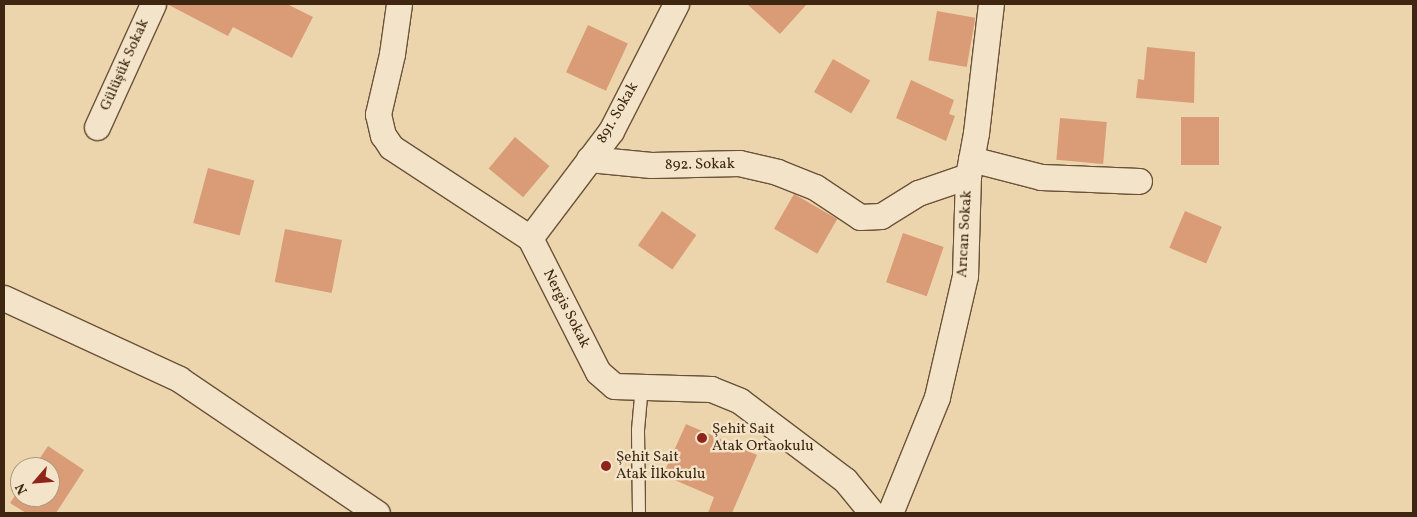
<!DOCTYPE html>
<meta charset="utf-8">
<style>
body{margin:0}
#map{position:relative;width:1417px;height:517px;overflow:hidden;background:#ecd5ac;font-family:Vollkorn,serif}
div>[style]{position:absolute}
.building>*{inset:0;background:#d99c77;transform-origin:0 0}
.roads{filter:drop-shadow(1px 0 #6a5238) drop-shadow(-1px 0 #6a5238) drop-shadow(0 1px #6a5238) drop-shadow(0 -1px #6a5238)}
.lane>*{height:12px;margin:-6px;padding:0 6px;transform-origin:6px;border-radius:6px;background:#f3e4c9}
.street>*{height:25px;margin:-12.5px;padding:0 12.5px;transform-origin:12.5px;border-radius:12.5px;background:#f3e4c9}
.dots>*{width:14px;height:14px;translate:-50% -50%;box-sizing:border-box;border:2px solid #f3e4c9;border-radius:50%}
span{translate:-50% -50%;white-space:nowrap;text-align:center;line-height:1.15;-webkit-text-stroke:4.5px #f3e4c9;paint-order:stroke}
.street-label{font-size:15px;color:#3e2611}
.poi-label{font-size:15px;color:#3e2611}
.left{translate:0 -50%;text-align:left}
.frame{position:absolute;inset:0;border:5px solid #3e2611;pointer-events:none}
.north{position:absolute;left:10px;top:457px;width:50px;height:50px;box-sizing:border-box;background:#f3e4c9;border:1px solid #ab987f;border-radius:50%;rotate:243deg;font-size:14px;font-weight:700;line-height:20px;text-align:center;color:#3e2611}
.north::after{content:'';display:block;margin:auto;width:18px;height:22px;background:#8f2418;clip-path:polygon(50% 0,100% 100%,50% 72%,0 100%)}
</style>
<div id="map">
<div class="building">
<div style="clip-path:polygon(167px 4px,287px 4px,313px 17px,292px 58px,233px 27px,228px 36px)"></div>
<div style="clip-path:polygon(747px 4px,807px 4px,780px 34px)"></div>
<div style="left:937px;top:11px;width:39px;height:50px;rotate:10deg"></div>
<div style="left:588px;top:25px;width:44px;height:52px;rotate:25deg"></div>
<div style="clip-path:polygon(1147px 47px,1195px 52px,1194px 103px,1136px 98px,1138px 79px,1144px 80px)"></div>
<div style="left:833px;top:59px;width:43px;height:38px;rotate:30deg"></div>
<div style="clip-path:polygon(911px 80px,954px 100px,949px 114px,955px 116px,946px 141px,896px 118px)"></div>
<div style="left:1181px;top:117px;width:38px;height:48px"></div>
<div style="left:1060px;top:118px;width:47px;height:42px;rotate:5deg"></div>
<div style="left:515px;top:137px;width:45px;height:41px;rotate:40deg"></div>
<div style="left:208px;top:168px;width:48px;height:57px;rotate:15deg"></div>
<div style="left:794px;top:194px;width:50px;height:40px;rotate:30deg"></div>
<div style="left:662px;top:211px;width:42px;height:42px;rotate:35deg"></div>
<div style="left:1185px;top:211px;width:40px;height:40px;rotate:23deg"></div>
<div style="left:285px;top:229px;width:58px;height:54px;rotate:11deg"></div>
<div style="left:903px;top:233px;width:43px;height:52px;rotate:19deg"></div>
<div style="clip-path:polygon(686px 424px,757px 455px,732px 513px,708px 513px,714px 497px,663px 475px)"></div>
<div style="clip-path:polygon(48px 446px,84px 470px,56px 513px,26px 513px,10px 503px,20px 488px,20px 497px,50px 497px,50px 467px,34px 467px)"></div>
</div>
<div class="roads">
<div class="lane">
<div style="left:639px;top:513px;width:83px;rotate:-90.7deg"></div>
<div style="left:638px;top:430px;width:45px;rotate:-84.9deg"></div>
</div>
<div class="street">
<div style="left:399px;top:4px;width:50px;rotate:98deg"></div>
<div style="left:392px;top:54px;width:62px;rotate:103.1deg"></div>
<div style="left:378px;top:114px;width:22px;rotate:77deg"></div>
<div style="left:383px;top:135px;width:14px;rotate:56deg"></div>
<div style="left:391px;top:147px;width:166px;rotate:33.2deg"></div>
<div style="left:530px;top:238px;width:150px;rotate:63.1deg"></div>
<div style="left:598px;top:372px;width:21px;rotate:41deg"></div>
<div style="left:614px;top:386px;width:97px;rotate:1.8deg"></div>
<div style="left:711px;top:389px;width:31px;rotate:22deg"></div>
<div style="left:740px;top:401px;width:131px;rotate:37deg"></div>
<div style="left:845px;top:480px;width:43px;rotate:50.7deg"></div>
<div style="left:97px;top:127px;width:135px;rotate:-65.5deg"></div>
<div style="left:589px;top:159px;width:62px;rotate:5.5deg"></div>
<div style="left:651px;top:165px;width:88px;rotate:-1.3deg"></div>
<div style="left:739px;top:163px;width:39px;rotate:13deg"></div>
<div style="left:777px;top:172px;width:41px;rotate:21.5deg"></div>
<div style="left:815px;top:187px;width:54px;rotate:33.7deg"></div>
<div style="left:860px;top:217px;width:21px;rotate:-3deg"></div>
<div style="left:881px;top:216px;width:44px;rotate:-31.9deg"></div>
<div style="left:918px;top:193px;width:53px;rotate:-18.8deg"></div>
<div style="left:971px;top:159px;width:72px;rotate:14.4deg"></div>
<div style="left:1041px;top:177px;width:98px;rotate:2.3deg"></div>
<div style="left:530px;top:238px;width:134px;rotate:-52.9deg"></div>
<div style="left:611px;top:131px;width:143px;rotate:-62.9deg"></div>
<div style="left:4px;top:298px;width:193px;rotate:24.8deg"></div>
<div style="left:179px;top:379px;width:239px;rotate:34.1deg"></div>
<div style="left:890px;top:513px;width:125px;rotate:-67.9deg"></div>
<div style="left:937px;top:397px;width:124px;rotate:-77deg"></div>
<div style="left:965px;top:276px;width:100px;rotate:-88.3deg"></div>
<div style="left:968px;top:176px;width:44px;rotate:-79.5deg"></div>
<div style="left:976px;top:133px;width:130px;rotate:-83.4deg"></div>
</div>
</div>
<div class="dots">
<div style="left:702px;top:438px;background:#8f2418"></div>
<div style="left:606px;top:466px;background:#8f2418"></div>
</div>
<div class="street-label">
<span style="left:125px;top:65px;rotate:-66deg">Gülüşük Sokak</span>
<span style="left:618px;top:113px;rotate:-60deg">891. Sokak</span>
<span style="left:700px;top:165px;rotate:-1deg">892. Sokak</span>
<span style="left:965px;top:234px;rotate:-87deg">Arıcan Sokak</span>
<span style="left:566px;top:309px;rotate:63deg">Nergis Sokak</span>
</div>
<div class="poi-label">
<span class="left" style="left:712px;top:438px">Şehit Sait<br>Atak Ortaokulu</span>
<span class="left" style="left:616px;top:466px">Şehit Sait<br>Atak İlkokulu</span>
</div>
<div class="frame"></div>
<div class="north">N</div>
</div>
